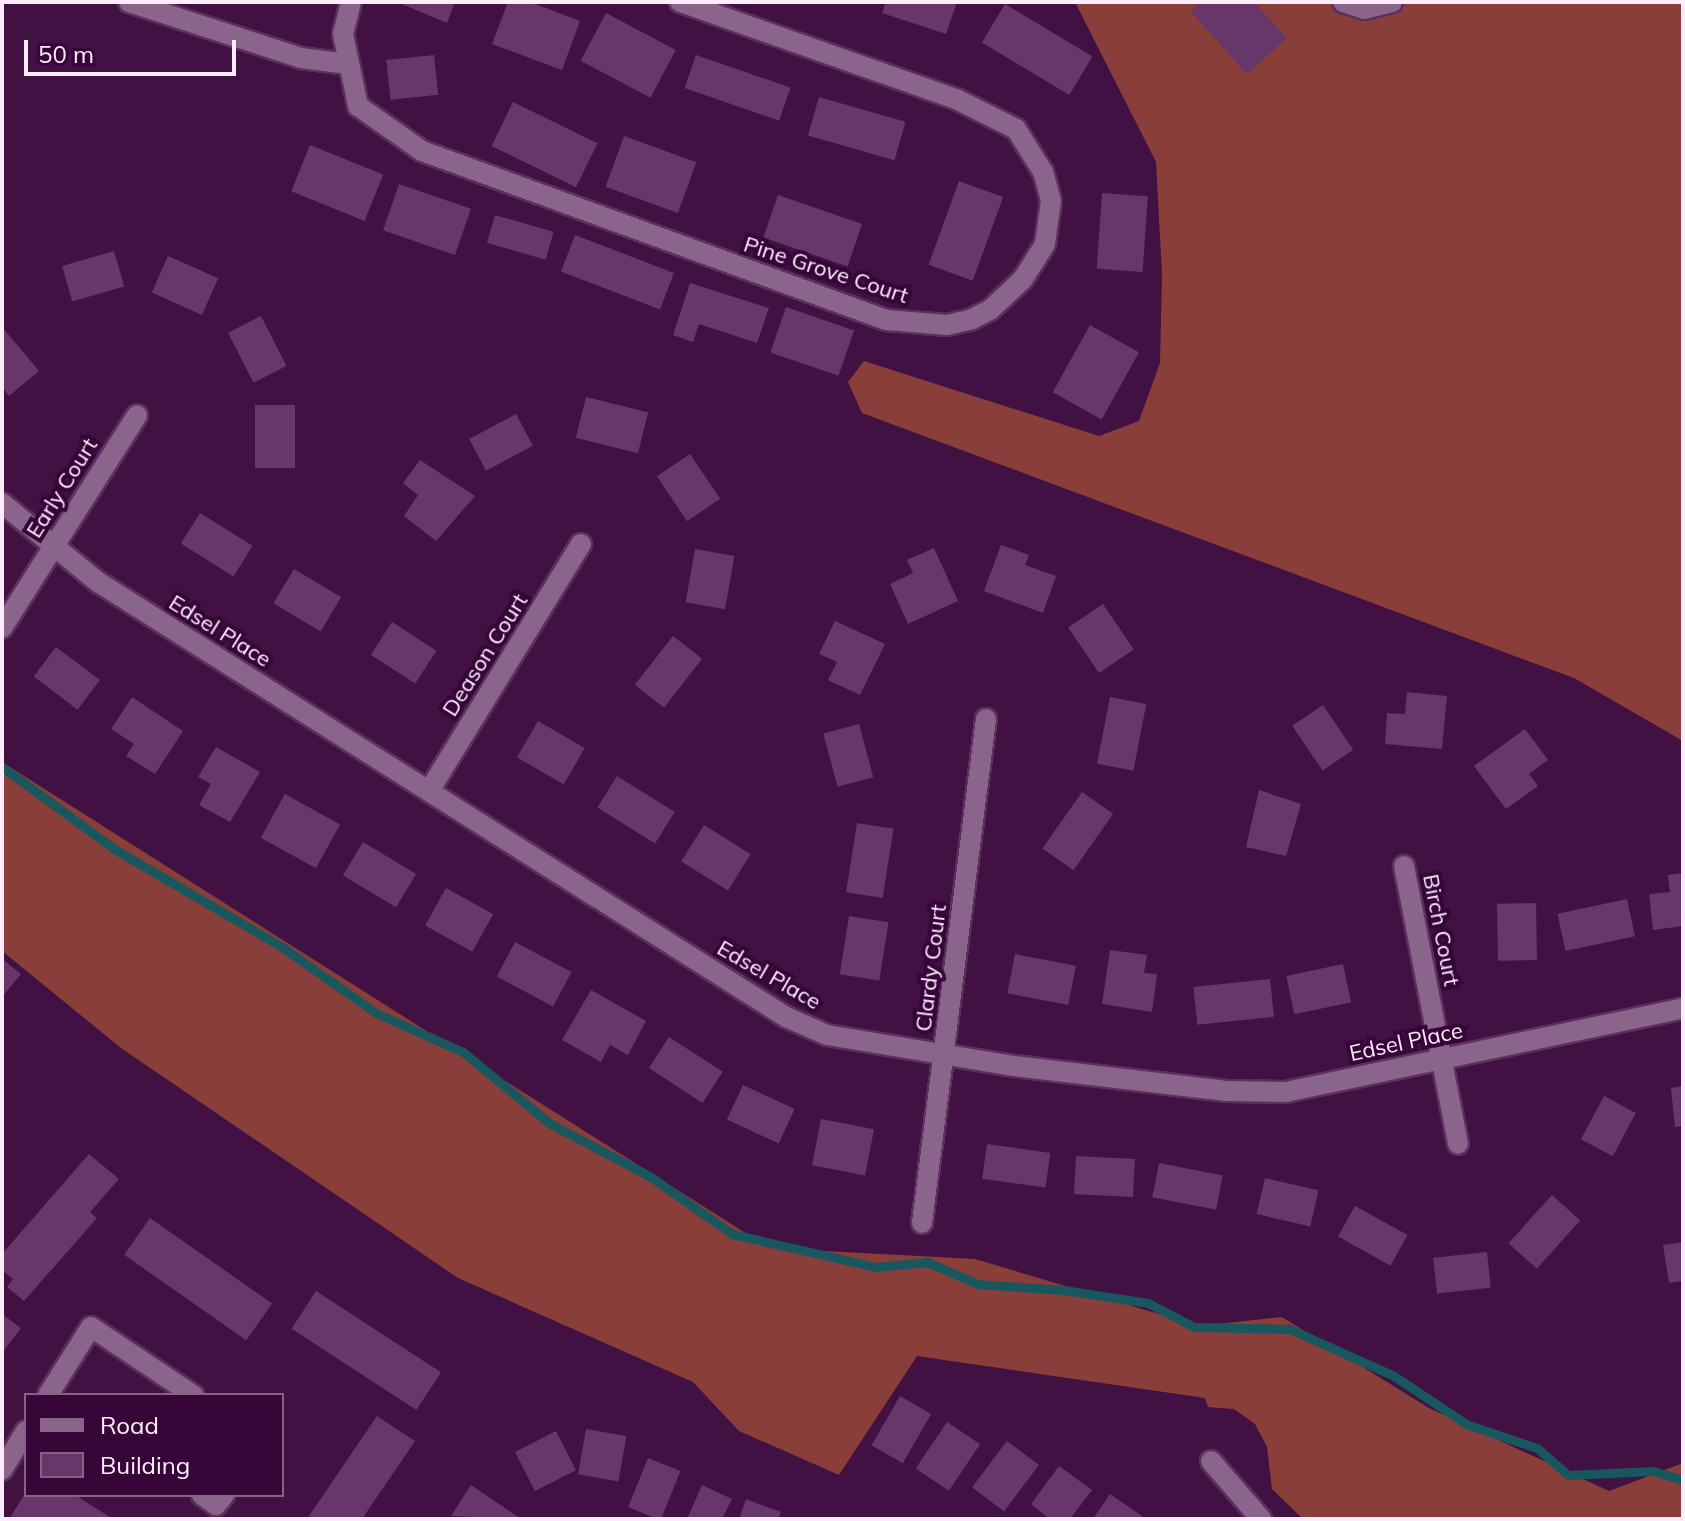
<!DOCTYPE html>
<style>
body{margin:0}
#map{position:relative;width:1685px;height:1521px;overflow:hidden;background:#401142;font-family:Mulish,sans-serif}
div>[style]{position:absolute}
.forest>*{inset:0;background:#8a3e39}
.stream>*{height:9px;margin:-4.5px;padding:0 4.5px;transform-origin:4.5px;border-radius:4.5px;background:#18575e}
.building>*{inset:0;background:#683769;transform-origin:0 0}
.roads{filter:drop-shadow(2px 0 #5b305c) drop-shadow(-2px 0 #5b305c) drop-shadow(0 2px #5b305c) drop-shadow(0 -2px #5b305c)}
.minor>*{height:20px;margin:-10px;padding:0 10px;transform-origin:10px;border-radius:10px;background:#8a648a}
span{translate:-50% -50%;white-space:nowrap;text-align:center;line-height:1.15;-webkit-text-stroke:8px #350637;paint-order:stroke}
.street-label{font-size:22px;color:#ffedff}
.frame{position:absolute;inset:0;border:4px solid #ffedff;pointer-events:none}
.legend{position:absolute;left:24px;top:1393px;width:260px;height:104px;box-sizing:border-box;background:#350637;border:2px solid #866287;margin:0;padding:10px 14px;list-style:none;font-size:24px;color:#ffedff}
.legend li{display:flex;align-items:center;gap:16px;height:40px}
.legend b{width:40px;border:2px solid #866287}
.scale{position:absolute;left:24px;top:40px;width:212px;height:36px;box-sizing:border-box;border:4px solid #ffedff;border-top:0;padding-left:10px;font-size:24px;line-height:28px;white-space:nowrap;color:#ffedff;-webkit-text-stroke:6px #350637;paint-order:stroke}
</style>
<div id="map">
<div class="forest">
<div style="clip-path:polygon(1075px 2px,1683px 2px,1683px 741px,1574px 678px,862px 413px,848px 382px,864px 361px,1099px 436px,1139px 421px,1160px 363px,1162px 274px,1156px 162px)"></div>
<div style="clip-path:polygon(2px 762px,769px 1248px,975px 1259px,1199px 1326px,1282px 1317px,1429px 1408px,1609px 1491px,1683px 1463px,1683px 1519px,1303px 1519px,1272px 1489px,1267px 1447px,1255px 1424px,1234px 1409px,1208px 1407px,1205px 1398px,917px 1356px,839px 1475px,739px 1431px,693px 1382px,458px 1278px,121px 1048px,2px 951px)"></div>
</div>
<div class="stream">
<div style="left:2px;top:767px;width:141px;rotate:36.1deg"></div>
<div style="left:116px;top:850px;width:192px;rotate:30.3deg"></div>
<div style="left:282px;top:947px;width:115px;rotate:35.1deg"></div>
<div style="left:376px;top:1013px;width:95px;rotate:24.1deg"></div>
<div style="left:463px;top:1052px;width:112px;rotate:39.5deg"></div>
<div style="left:549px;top:1123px;width:115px;rotate:27.9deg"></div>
<div style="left:651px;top:1177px;width:99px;rotate:35.1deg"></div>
<div style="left:732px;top:1234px;width:148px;rotate:12.9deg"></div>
<div style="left:876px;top:1267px;width:51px;rotate:-5.6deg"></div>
<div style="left:927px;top:1262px;width:56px;rotate:23.3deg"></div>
<div style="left:978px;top:1284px;width:86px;rotate:4deg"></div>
<div style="left:1064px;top:1290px;width:85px;rotate:8.8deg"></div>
<div style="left:1148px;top:1303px;width:52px;rotate:27.6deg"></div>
<div style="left:1194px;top:1327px;width:96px;rotate:1.2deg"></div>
<div style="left:1290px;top:1329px;width:114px;rotate:24.3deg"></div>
<div style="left:1394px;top:1376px;width:87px;rotate:33.7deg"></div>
<div style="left:1466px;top:1424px;width:75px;rotate:18.7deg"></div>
<div style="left:1537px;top:1448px;width:41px;rotate:41.1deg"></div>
<div style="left:1568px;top:1475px;width:85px;rotate:-2.7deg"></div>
<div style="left:1653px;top:1471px;width:31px;rotate:17deg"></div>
</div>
<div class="building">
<div style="clip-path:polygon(397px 2px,455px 2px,447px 23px)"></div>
<div style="clip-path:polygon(508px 2px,530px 2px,580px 21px,562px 70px,492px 44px)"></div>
<div style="clip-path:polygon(886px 2px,957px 2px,946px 34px,882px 13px)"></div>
<div style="clip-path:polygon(1200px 2px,1254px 2px,1287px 38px,1247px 74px,1190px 11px)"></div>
<div style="left:1005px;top:4px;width:102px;height:45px;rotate:31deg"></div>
<div style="left:606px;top:13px;width:79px;height:54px;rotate:28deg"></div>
<div style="left:434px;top:55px;width:40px;height:48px;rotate:84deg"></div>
<div style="left:696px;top:55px;width:100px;height:35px;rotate:19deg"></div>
<div style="left:819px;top:97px;width:90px;height:40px;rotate:16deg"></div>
<div style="left:513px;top:102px;width:94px;height:49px;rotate:26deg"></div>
<div style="left:624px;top:136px;width:77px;height:54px;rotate:20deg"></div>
<div style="left:310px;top:145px;width:79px;height:50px;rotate:22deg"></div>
<div style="left:959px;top:181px;width:47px;height:89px;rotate:20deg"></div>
<div style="left:399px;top:184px;width:76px;height:49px;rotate:19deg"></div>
<div style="left:1102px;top:193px;width:46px;height:76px;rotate:4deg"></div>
<div style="left:778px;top:195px;width:89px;height:45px;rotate:19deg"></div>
<div style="left:495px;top:215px;width:61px;height:29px;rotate:16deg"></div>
<div style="left:575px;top:235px;width:106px;height:39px;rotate:21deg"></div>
<div style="left:114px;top:251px;width:37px;height:54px;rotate:74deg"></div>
<div style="left:168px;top:256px;width:55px;height:40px;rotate:24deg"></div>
<div style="clip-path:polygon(690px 283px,769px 308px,757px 343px,699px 324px,693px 342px,673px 335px)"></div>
<div style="left:786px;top:307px;width:72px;height:48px;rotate:19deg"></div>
<div style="left:261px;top:316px;width:56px;height:37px;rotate:63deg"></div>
<div style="left:1090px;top:325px;width:56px;height:77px;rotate:29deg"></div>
<div style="clip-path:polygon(2px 327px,39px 371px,9px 396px,2px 387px)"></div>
<div style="left:586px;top:397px;width:64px;height:42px;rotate:14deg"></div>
<div style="left:295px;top:405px;width:63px;height:40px;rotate:90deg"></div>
<div style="left:516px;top:414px;width:36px;height:53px;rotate:62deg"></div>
<div style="left:690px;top:454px;width:54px;height:40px;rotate:56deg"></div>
<div style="clip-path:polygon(420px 460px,475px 496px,436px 541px,404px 516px,418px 495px,403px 483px)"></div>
<div style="left:200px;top:513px;width:62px;height:36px;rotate:32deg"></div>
<div style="clip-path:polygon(1001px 545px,1029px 555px,1025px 565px,1056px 576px,1043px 613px,984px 591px)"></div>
<div style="clip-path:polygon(934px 548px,958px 601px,908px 624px,890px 584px,913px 573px,907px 560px)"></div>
<div style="left:695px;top:549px;width:40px;height:54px;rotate:10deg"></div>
<div style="left:294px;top:569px;width:55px;height:40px;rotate:31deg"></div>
<div style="left:1103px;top:604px;width:55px;height:42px;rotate:56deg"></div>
<div style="clip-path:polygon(835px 621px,885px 644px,860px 695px,828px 680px,837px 662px,819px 654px)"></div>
<div style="left:392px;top:622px;width:53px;height:39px;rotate:33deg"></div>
<div style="left:673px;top:636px;width:37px;height:62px;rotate:38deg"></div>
<div style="left:56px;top:647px;width:55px;height:37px;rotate:37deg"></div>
<div style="clip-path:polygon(1407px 692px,1447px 696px,1442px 749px,1385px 744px,1387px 713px,1405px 714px)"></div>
<div style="clip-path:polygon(132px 697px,183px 731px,155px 774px,126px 756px,134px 744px,111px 729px)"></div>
<div style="left:1110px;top:697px;width:37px;height:68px;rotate:11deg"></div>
<div style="left:1323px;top:705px;width:54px;height:37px;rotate:56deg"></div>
<div style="left:538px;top:721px;width:54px;height:42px;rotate:30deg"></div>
<div style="left:859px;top:724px;width:55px;height:37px;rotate:75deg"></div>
<div style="clip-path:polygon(1525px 729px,1548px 760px,1529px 774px,1538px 786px,1506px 809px,1474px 766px)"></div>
<div style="clip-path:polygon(216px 747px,260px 772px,230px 822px,199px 805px,211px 784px,198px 777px)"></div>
<div style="left:617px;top:776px;width:68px;height:37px;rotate:32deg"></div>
<div style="clip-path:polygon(1259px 790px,1301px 804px,1286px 856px,1246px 847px)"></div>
<div style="left:1082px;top:792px;width:38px;height:69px;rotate:35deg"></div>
<div style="left:285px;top:794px;width:63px;height:50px;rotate:29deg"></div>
<div style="left:857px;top:823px;width:37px;height:70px;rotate:9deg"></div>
<div style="left:704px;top:825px;width:55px;height:43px;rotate:32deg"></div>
<div style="left:363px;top:842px;width:62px;height:39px;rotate:31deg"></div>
<div style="clip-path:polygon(1683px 873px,1683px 926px,1653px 930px,1649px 894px,1670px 892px,1668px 875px)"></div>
<div style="left:446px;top:888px;width:54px;height:43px;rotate:29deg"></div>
<div style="left:1627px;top:899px;width:38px;height:71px;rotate:78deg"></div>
<div style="left:1536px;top:903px;width:57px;height:39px;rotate:89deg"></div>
<div style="left:849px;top:916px;width:40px;height:59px;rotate:9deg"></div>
<div style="left:515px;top:942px;width:64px;height:39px;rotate:28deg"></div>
<div style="clip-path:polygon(1110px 950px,1147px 955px,1144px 973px,1157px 974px,1152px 1012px,1102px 1004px)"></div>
<div style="left:1015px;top:954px;width:62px;height:40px;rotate:11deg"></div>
<div style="clip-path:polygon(2px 959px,21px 974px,2px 997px)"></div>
<div style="left:1343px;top:964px;width:39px;height:58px;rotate:78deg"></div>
<div style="left:1270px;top:979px;width:38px;height:77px;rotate:84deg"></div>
<div style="clip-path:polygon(591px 990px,646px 1021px,628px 1055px,610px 1045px,601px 1062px,562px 1040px)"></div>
<div style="left:669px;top:1037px;width:64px;height:37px;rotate:33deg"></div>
<div style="left:743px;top:1085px;width:57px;height:38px;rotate:25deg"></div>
<div style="clip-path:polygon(1683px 1086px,1683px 1126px,1675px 1127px,1671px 1088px)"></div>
<div style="left:1604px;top:1096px;width:36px;height:49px;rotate:28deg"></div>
<div style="left:821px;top:1119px;width:54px;height:47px;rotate:11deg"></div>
<div style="left:987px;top:1144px;width:64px;height:35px;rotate:8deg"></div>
<div style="clip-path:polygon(89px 1154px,119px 1179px,90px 1212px,97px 1218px,24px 1301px,7px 1287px,13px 1279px,2px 1270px,2px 1254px)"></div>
<div style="left:1076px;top:1156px;width:59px;height:38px;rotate:3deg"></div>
<div style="left:1159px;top:1163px;width:65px;height:35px;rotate:11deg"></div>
<div style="left:1265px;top:1178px;width:55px;height:37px;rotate:13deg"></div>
<div style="left:1552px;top:1195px;width:38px;height:65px;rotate:42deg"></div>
<div style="left:1355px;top:1206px;width:60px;height:35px;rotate:29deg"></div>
<div style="left:150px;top:1218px;width:149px;height:45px;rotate:35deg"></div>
<div style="clip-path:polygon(1683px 1242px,1683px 1281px,1669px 1283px,1663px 1245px)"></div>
<div style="left:1487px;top:1252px;width:36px;height:54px;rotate:84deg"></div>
<div style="left:316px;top:1291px;width:149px;height:45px;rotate:33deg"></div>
<div style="clip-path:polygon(2px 1314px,21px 1328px,2px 1353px)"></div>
<div style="left:900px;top:1396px;width:36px;height:57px;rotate:30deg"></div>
<div style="clip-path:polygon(377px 1416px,415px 1441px,362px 1519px,307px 1519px)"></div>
<div style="left:947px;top:1422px;width:40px;height:56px;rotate:34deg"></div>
<div style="left:586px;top:1429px;width:41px;height:46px;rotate:10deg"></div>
<div style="left:556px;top:1431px;width:44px;height:46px;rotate:63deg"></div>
<div style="left:1007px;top:1441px;width:40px;height:58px;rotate:37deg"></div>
<div style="left:648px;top:1458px;width:35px;height:53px;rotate:22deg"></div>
<div style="clip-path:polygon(1059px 1466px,1092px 1490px,1070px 1519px,1050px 1519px,1031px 1504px)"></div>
<div style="clip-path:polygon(471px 1485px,518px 1517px,517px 1519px,451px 1516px)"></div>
<div style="clip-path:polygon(702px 1485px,732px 1499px,722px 1519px,687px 1519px)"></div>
<div style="clip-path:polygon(1110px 1494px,1142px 1516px,1141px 1519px,1093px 1519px)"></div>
<div style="clip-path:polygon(24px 1495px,75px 1495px,113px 1519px,16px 1519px,11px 1516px)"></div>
<div style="clip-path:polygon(746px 1499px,781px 1512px,778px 1519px,739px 1519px)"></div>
</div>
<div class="roads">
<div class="minor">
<div style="left:129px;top:2px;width:181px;rotate:18deg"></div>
<div style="left:301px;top:58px;width:47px;rotate:7.3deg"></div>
<div style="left:351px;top:2px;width:33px;rotate:104deg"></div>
<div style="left:343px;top:34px;width:74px;rotate:78.2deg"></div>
<div style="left:358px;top:106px;width:78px;rotate:35.1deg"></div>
<div style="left:422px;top:151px;width:495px;rotate:20deg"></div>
<div style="left:887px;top:320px;width:60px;rotate:4.8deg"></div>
<div style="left:947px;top:325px;width:26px;rotate:-13deg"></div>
<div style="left:972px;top:319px;width:20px;rotate:-27deg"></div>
<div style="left:990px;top:310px;width:45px;rotate:-43.2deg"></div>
<div style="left:1023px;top:279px;width:41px;rotate:-57.8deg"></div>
<div style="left:1045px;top:244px;width:43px;rotate:-82.1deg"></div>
<div style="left:1051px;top:201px;width:30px;rotate:-105deg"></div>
<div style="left:1043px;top:172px;width:51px;rotate:-122.1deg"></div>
<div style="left:1016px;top:129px;width:67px;rotate:-153.4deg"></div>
<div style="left:956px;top:99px;width:293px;rotate:-160.6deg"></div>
<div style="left:1343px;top:2px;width:22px;rotate:18deg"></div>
<div style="left:1364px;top:9px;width:29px;rotate:-14deg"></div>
<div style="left:2px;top:503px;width:124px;rotate:39.5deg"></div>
<div style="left:98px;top:582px;width:814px;rotate:32.3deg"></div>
<div style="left:786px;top:1017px;width:45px;rotate:23.7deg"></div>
<div style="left:827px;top:1035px;width:190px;rotate:9.4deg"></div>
<div style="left:1014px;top:1066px;width:214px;rotate:6.7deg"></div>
<div style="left:1227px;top:1091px;width:59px;rotate:1deg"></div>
<div style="left:1286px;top:1092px;width:406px;rotate:-11.9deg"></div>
<div style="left:2px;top:628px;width:252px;rotate:-57.6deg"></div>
<div style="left:429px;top:791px;width:290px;rotate:-58.4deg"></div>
<div style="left:1404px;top:866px;width:283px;rotate:79deg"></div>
<div style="left:922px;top:1223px;width:508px;rotate:-82.76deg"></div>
<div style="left:48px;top:1395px;width:80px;rotate:-57.7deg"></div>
<div style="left:91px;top:1327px;width:123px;rotate:33.7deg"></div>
<div style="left:1211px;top:1461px;width:77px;rotate:49.2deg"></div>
<div style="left:2px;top:1470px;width:46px;rotate:-58.4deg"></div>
<div style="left:202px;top:1495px;width:17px;rotate:36deg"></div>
<div style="left:216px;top:1505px;width:13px;rotate:-51deg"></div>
</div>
</div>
<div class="street-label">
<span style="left:826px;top:270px;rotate:18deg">Pine Grove Court</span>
<span style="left:62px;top:488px;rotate:-58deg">Early Court</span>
<span style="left:220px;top:631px;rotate:32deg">Edsel Place</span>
<span style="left:485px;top:655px;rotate:-58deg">Deason Court</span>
<span style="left:1441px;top:930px;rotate:79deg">Birch Court</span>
<span style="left:931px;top:968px;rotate:-83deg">Clardy Court</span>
<span style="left:769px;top:975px;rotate:30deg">Edsel Place</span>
<span style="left:1406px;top:1042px;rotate:-12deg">Edsel Place</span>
</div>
<div class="frame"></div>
<ul class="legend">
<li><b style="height:10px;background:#8a648a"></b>Road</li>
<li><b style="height:22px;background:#683769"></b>Building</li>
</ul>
<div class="scale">50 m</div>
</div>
